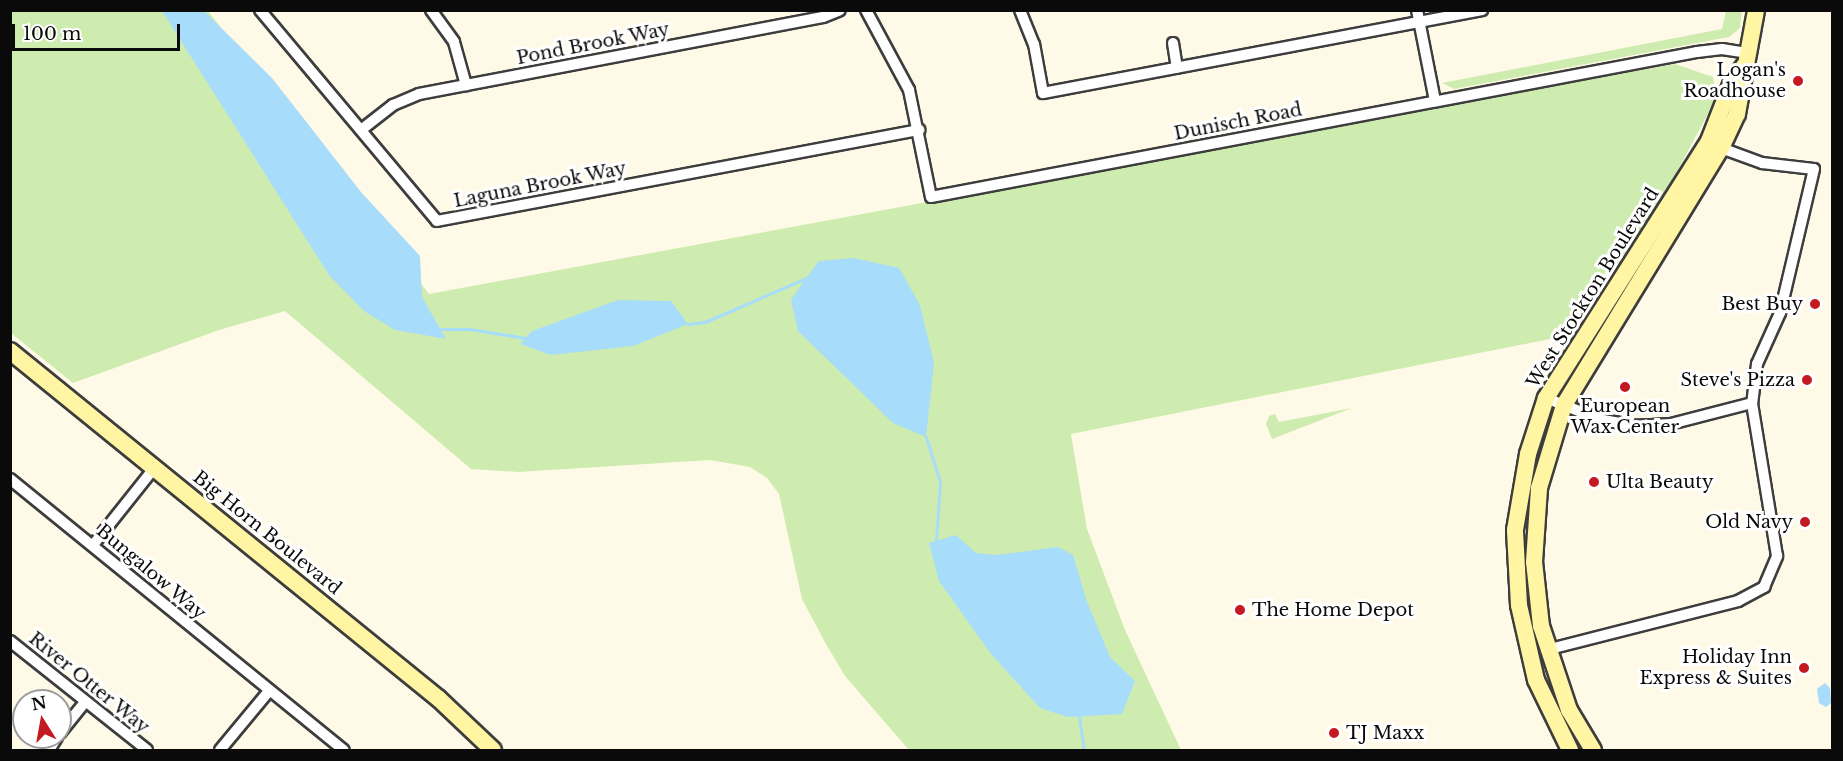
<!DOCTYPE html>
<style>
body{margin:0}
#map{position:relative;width:1843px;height:761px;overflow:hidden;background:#fffae7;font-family:"Libre Baskerville",serif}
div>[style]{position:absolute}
.green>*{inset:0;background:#ceecaf}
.water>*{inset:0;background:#a7dcfb}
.stream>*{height:3px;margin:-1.5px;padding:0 1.5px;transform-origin:1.5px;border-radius:1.5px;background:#a7dcfb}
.roads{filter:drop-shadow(2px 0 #3d3d3d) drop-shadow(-2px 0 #3d3d3d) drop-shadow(0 2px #3d3d3d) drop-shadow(0 -2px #3d3d3d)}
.street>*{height:10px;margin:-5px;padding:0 5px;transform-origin:5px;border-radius:5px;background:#fff}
.secondary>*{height:16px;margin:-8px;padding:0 8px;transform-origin:8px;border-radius:8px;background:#fff5a2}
.dots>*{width:16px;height:16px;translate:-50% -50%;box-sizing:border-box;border:3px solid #fff;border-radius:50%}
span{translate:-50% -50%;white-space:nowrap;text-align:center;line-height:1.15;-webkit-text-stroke:6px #fff;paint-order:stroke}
.street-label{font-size:18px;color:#0a0a0a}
.poi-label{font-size:18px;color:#0a0a0a}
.right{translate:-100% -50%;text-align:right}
.left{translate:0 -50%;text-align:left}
.frame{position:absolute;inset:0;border:12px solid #0a0a0a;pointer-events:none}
.north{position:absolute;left:12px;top:689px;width:60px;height:60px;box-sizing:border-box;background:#fff;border:2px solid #9d9d9d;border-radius:50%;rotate:349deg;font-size:16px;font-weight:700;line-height:24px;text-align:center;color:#0a0a0a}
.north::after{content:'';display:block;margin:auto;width:21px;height:27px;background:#c41920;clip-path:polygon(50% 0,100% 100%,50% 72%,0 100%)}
.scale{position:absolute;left:12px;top:24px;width:168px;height:27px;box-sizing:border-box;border:3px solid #0a0a0a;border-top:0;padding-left:8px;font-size:18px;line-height:21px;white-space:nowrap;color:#0a0a0a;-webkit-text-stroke:4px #fff;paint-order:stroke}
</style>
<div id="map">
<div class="green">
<div style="clip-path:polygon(10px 11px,208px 11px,429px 294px,1675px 64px,1713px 77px,1717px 97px,1668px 188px,1570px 335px,1071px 434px,1087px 529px,1125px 630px,1181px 750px,909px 750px,845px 676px,826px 644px,802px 599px,779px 494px,767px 478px,750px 467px,710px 460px,518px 472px,471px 469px,285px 311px,219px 330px,73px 383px,11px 333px)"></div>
<div style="clip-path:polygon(1726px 11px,1742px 11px,1740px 28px,1729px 37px,1454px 89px,1442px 83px,1722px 29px)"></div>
<div style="clip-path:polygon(1352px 408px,1272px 439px,1266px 424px,1269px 416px,1275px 414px,1279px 422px)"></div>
</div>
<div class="water">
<div style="clip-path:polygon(162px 11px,204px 11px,272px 78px,361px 192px,420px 256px,422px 297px,446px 339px,395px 330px,364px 311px,329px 275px)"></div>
<div style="clip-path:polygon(854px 258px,899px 268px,920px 305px,934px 363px,926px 437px,893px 423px,798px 331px,791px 300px,806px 278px,819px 261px)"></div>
<div style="clip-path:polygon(618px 300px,671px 301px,688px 324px,633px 346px,551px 355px,520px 344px,532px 331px)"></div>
<div style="clip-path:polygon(956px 535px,976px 553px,996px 555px,1058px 547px,1073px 555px,1087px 602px,1110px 657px,1135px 681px,1122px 714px,1068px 717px,1040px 708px,991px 654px,939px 581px,929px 543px)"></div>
<div style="clip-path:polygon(1825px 683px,1830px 688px,1831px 703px,1826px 707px,1819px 703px,1817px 689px)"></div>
</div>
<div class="stream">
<div style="left:688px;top:324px;width:17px;rotate:-7deg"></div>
<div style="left:705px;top:322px;width:110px;rotate:-23.5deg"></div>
<div style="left:441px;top:329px;width:29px"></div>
<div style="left:470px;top:329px;width:56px;rotate:9.3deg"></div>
<div style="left:926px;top:437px;width:47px;rotate:72.7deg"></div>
<div style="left:940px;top:482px;width:59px;rotate:93.9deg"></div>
<div style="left:1079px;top:716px;width:34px;rotate:82deg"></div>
</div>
<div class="roads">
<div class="street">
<div style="left:260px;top:10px;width:275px;rotate:50deg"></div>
<div style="left:437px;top:221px;width:491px;rotate:-10.7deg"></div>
<div style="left:431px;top:10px;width:39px;rotate:54deg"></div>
<div style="left:454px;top:42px;width:45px;rotate:74.4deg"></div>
<div style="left:866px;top:10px;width:91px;rotate:61.7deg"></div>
<div style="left:909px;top:90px;width:109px;rotate:78.4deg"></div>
<div style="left:931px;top:197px;width:780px;rotate:-10.72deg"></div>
<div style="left:1697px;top:52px;width:25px;rotate:-7deg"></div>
<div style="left:1722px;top:49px;width:25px;rotate:9deg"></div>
<div style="left:1020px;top:10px;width:37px;rotate:68deg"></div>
<div style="left:1034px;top:44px;width:50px;rotate:79.6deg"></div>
<div style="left:1043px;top:93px;width:447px;rotate:-10.7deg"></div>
<div style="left:1417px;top:10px;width:93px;rotate:78.8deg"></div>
<div style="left:1173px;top:43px;width:25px;rotate:81deg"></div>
<div style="left:361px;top:130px;width:41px;rotate:-38deg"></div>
<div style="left:393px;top:105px;width:28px;rotate:-23deg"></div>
<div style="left:419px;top:94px;width:411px;rotate:-10.8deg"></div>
<div style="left:823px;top:17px;width:18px;rotate:-22deg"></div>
<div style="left:1721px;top:148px;width:44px;rotate:20.1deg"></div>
<div style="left:1762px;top:163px;width:52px;rotate:6.6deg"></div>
<div style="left:1814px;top:169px;width:148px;rotate:103.3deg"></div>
<div style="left:1780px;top:313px;width:56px;rotate:114.3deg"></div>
<div style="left:1757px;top:364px;width:39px;rotate:97deg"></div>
<div style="left:10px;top:479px;width:430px;rotate:39.1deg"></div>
<div style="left:93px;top:545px;width:100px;rotate:-51.5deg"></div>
<div style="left:10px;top:641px;width:175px;rotate:38.5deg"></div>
<div style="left:1546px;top:650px;width:198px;rotate:-14.3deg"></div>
<div style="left:1738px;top:601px;width:30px;rotate:-28deg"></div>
<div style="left:1764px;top:587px;width:34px;rotate:-67deg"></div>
<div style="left:1777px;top:556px;width:155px;rotate:-99.3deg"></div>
<div style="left:1752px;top:403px;width:84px;rotate:165.5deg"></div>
<div style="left:1671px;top:424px;width:34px;rotate:177deg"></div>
<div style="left:1637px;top:426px;width:39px;rotate:-170deg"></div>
<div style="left:1599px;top:419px;width:57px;rotate:-158.4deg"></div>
<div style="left:60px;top:733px;width:40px;rotate:-51deg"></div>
<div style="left:49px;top:750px;width:15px;rotate:-58deg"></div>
<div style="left:220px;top:750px;width:77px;rotate:-50.3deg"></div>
</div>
<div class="secondary">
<div style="left:10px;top:351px;width:552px;rotate:39.05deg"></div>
<div style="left:439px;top:699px;width:74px;rotate:43.4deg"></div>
<div style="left:1570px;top:750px;width:78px;rotate:-115.9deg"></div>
<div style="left:1536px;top:680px;width:77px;rotate:-102.8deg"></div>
<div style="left:1519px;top:605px;width:75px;rotate:-93.1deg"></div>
<div style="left:1515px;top:530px;width:77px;rotate:-80.3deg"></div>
<div style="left:1528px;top:454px;width:59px;rotate:-72.2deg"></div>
<div style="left:1546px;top:398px;width:304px;rotate:-57.6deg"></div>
<div style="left:1709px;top:141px;width:63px;rotate:-68.7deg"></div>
<div style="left:1732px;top:82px;width:20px;rotate:-53deg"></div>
<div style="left:1593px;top:750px;width:47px;rotate:-121deg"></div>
<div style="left:1569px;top:710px;width:89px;rotate:-108.4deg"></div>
<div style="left:1541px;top:626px;width:64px;rotate:-96.2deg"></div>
<div style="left:1534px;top:562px;width:74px;rotate:-86.1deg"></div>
<div style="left:1539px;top:488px;width:87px;rotate:-73.2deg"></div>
<div style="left:1564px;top:405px;width:301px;rotate:-58.6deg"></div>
<div style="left:1721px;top:148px;width:38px;rotate:-65deg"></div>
<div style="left:1737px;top:114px;width:106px;rotate:-79.6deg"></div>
</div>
</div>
<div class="dots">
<div style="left:1798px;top:81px;background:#c41920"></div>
<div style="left:1815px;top:304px;background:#c41920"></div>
<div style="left:1807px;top:380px;background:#c41920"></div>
<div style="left:1625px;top:387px;background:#c41920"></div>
<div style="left:1594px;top:482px;background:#c41920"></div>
<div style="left:1805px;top:522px;background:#c41920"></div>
<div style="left:1240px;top:610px;background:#c41920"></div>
<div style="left:1804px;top:668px;background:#c41920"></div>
<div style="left:1334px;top:733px;background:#c41920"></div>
</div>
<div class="street-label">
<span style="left:593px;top:44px;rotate:-11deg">Pond Brook Way</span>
<span style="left:1238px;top:122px;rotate:-11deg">Dunisch Road</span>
<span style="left:540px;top:185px;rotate:-11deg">Laguna Brook Way</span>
<span style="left:1593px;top:288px;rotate:-58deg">West Stockton Boulevard</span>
<span style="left:267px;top:533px;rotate:39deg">Big Horn Boulevard</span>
<span style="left:151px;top:572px;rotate:40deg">Bungalow Way</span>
<span style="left:89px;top:683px;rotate:39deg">River Otter Way</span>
</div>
<div class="poi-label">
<span class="right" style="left:1786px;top:81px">Logan's<br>Roadhouse</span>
<span class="right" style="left:1803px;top:304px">Best Buy</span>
<span class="right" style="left:1795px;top:380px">Steve's Pizza</span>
<span style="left:1625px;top:417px">European<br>Wax Center</span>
<span class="left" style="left:1606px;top:482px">Ulta Beauty</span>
<span class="right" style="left:1793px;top:522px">Old Navy</span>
<span class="left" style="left:1252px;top:610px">The Home Depot</span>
<span class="right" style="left:1792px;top:668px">Holiday Inn<br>Express &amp; Suites</span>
<span class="left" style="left:1346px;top:733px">TJ Maxx</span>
</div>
<div class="frame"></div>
<div class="north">N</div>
<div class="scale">100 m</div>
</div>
